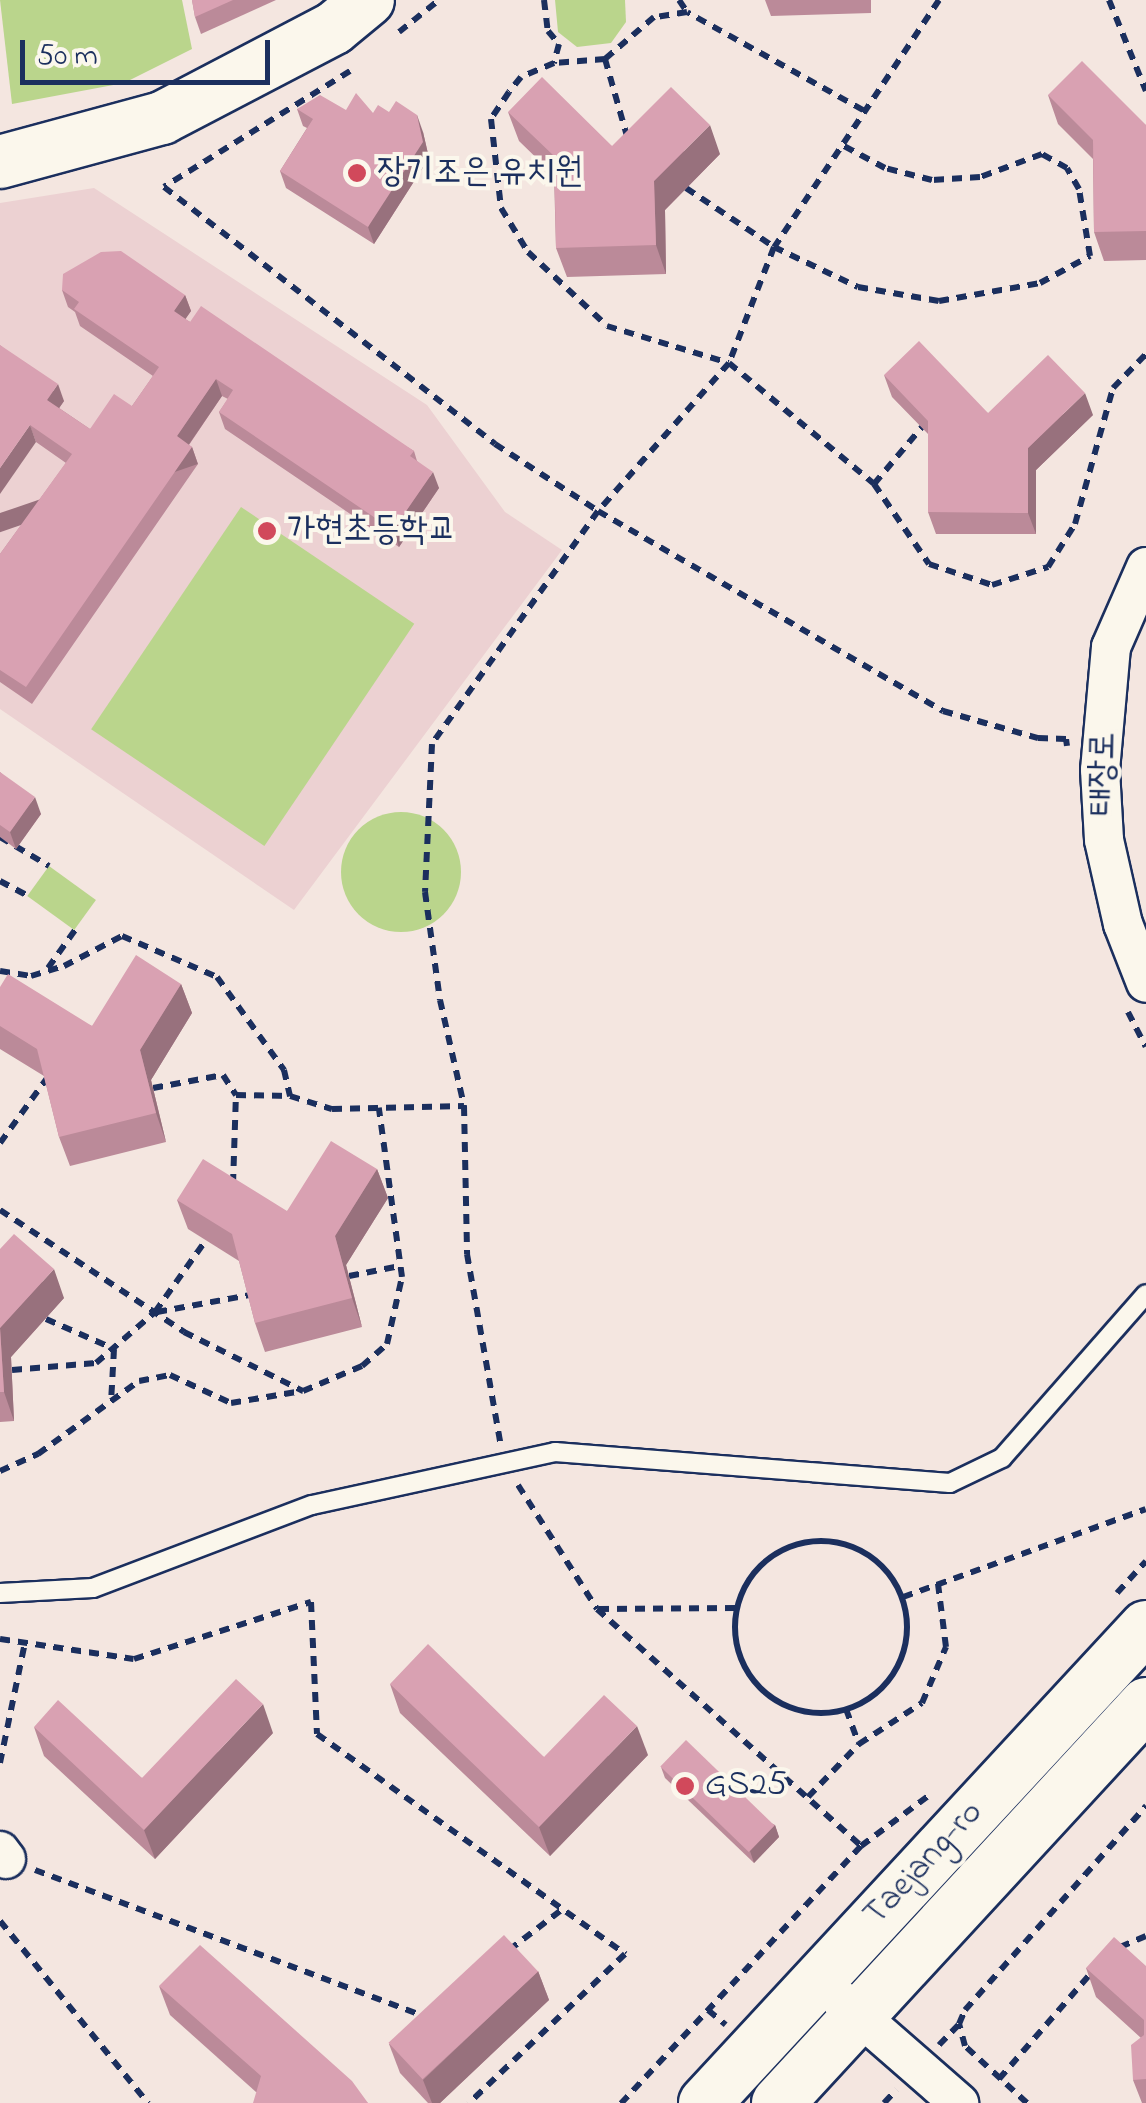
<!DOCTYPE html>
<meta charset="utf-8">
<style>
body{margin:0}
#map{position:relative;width:1146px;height:2103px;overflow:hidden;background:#f4e6e0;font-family:"Indie Flower","Poor Story",sans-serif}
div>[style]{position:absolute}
.built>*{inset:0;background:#ecd1d2}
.green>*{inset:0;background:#bad58c;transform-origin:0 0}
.round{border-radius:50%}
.path>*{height:6px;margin-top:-3px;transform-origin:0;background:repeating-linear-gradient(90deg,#1b2f5e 0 10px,transparent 0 18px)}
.path>.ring{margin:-3px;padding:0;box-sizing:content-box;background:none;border:6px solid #1b2f5e;border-radius:50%}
.roads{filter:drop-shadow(2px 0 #1b2f5e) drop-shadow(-2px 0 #1b2f5e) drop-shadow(0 2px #1b2f5e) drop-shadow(0 -2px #1b2f5e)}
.lane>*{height:18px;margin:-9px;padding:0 9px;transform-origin:9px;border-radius:9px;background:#fbf7ec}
.street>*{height:38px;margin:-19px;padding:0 19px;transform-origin:19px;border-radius:19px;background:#fbf7ec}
.secondary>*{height:52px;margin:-26px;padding:0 26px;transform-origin:26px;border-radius:26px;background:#fbf7ec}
.wall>*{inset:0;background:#bb8a99}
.shaded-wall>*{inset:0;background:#98717d;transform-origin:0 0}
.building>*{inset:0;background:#d9a1b2;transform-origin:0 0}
.dots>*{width:28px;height:28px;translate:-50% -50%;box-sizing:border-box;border:5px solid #fbf7ec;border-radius:50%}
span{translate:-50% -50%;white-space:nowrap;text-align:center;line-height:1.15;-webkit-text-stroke:8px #fbf7ec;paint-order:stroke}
.poi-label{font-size:35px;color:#1b2f5e}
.left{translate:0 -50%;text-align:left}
.street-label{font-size:35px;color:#1b2f5e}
.scale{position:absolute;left:20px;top:40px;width:250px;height:45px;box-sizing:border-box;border:5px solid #1b2f5e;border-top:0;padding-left:12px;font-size:30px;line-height:35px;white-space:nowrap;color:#1b2f5e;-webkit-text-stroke:8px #fbf7ec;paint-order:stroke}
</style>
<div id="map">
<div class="built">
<div style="clip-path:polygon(94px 188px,427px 405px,505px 512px,562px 550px,294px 910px,0 709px,0 203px)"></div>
</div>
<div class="green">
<div style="clip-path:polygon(0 0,182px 0,192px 49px,124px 83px,12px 104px)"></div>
<div style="clip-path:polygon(555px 0,625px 0,626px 22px,611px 43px,577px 47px,558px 32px)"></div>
<div style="left:241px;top:507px;width:209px;height:268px;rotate:34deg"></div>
<div class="round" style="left:341px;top:812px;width:120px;height:120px"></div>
<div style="left:49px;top:866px;width:58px;height:37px;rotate:36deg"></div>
</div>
<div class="path">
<div style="left:544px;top:0;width:31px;rotate:83deg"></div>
<div style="left:548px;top:31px;width:17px;rotate:50deg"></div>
<div style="left:559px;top:44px;width:20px;rotate:105deg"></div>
<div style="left:679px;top:0;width:14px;rotate:56deg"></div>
<div style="left:939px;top:0;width:297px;rotate:123.7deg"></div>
<div style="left:774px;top:247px;width:124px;rotate:111.2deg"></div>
<div style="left:729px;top:363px;width:198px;rotate:131.5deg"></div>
<div style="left:598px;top:511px;width:399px;rotate:30.1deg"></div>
<div style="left:943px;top:711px;width:99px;rotate:15.9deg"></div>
<div style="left:1038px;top:738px;width:28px;rotate:2deg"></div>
<div style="left:1066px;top:739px;width:7px;rotate:82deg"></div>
<div style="left:1109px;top:0;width:98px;rotate:67.9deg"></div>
<div style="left:399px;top:32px;width:51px;rotate:-38.7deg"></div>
<div style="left:605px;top:59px;width:84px;rotate:74.1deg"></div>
<div style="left:350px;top:71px;width:219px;rotate:148.1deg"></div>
<div style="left:164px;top:187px;width:419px;rotate:37.8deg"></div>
<div style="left:495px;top:444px;width:123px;rotate:33deg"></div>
<div style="left:598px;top:511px;width:286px;rotate:125.5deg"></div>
<div style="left:432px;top:744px;width:148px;rotate:92.7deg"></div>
<div style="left:425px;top:892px;width:109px;rotate:82.1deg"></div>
<div style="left:440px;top:1000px;width:109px;rotate:77.2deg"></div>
<div style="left:464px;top:1106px;width:148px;rotate:88.8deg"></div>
<div style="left:467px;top:1254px;width:191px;rotate:80deg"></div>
<div style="left:863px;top:110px;width:201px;rotate:-150.9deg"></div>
<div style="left:687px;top:12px;width:33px;rotate:171deg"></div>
<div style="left:654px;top:17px;width:65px;rotate:139.4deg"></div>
<div style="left:605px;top:59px;width:51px;rotate:175.5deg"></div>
<div style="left:554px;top:63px;width:36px;rotate:157deg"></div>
<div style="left:521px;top:77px;width:19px;rotate:129deg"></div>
<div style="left:509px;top:92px;width:32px;rotate:124deg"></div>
<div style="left:491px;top:119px;width:90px;rotate:83.6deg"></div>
<div style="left:501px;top:208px;width:52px;rotate:58.5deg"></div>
<div style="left:528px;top:252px;width:108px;rotate:43.1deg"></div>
<div style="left:607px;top:326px;width:127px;rotate:16.9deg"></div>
<div style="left:729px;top:363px;width:189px;rotate:39.8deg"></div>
<div style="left:874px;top:484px;width:97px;rotate:55.5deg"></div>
<div style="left:929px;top:564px;width:66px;rotate:18.4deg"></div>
<div style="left:992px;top:585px;width:59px;rotate:-17.8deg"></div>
<div style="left:1048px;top:567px;width:51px;rotate:-57.9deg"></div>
<div style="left:1075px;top:524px;width:141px;rotate:-74.4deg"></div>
<div style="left:1113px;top:388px;width:47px;rotate:-45.9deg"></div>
<div style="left:686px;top:188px;width:106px;rotate:33.8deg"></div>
<div style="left:774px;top:247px;width:93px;rotate:25.5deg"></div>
<div style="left:858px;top:287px;width:82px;rotate:9.8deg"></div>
<div style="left:939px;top:301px;width:103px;rotate:-10.1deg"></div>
<div style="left:1040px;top:283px;width:57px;rotate:-28.4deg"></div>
<div style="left:1090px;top:256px;width:68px;rotate:-99.3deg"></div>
<div style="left:1079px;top:189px;width:24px;rotate:-120deg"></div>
<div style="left:1067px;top:168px;width:29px;rotate:-151deg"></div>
<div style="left:1042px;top:154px;width:66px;rotate:159.6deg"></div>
<div style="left:980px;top:177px;width:48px;rotate:176.4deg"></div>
<div style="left:932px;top:180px;width:49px;rotate:-165.7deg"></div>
<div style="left:885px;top:168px;width:51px;rotate:-151.9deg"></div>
<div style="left:874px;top:484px;width:75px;rotate:-49.9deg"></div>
<div style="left:0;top:837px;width:57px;rotate:30.6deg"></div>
<div style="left:0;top:881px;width:32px;rotate:28deg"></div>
<div style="left:48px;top:968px;width:47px;rotate:-54.6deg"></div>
<div style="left:0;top:971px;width:31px;rotate:9deg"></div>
<div style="left:31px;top:976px;width:34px;rotate:-17deg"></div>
<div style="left:64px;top:966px;width:65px;rotate:-27.3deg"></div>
<div style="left:122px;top:936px;width:103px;rotate:23.3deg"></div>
<div style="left:217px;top:977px;width:115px;rotate:54.2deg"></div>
<div style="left:284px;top:1070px;width:27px;rotate:77deg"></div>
<div style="left:290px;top:1096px;width:44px;rotate:17.2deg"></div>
<div style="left:332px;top:1109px;width:132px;rotate:-1.3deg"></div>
<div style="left:1128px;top:1012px;width:39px;rotate:63deg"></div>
<div style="left:153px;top:1088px;width:71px;rotate:-10.5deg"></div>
<div style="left:223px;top:1075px;width:24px;rotate:57deg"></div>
<div style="left:0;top:1143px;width:80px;rotate:-54.1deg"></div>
<div style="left:233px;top:1184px;width:89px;rotate:-88.1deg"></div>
<div style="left:236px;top:1095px;width:54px;rotate:1.1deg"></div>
<div style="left:0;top:1210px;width:221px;rotate:33.5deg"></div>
<div style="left:184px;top:1332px;width:133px;rotate:26.4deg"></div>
<div style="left:303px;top:1391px;width:64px;rotate:-23deg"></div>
<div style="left:362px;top:1366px;width:33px;rotate:-41deg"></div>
<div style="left:387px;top:1344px;width:69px;rotate:-77.4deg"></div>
<div style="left:402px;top:1277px;width:171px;rotate:-97.8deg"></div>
<div style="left:349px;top:1276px;width:52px;rotate:-11.1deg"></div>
<div style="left:157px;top:1312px;width:95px;rotate:-10.4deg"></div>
<div style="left:46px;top:1319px;width:74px;rotate:23.8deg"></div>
<div style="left:114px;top:1349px;width:53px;rotate:93.2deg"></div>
<div style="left:12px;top:1370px;width:84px;rotate:-4.8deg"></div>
<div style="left:96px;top:1363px;width:78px;rotate:-40.8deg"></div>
<div style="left:155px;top:1312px;width:88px;rotate:-54.7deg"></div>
<div style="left:0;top:1471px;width:42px;rotate:-24.1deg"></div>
<div style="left:38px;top:1454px;width:125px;rotate:-35.9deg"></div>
<div style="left:139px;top:1381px;width:32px;rotate:-11deg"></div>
<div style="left:170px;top:1375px;width:67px;rotate:24.7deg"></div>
<div style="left:231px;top:1403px;width:72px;rotate:-9.6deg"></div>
<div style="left:518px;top:1485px;width:147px;rotate:57.5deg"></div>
<div style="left:597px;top:1609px;width:355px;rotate:41.9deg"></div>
<div style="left:861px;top:1846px;width:352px;rotate:133deg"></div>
<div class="ring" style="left:735px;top:1541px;width:166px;height:166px"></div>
<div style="left:1117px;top:1593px;width:43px;rotate:-47.8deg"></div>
<div style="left:903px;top:1597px;width:258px;rotate:-19.9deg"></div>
<div style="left:599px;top:1609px;width:137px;rotate:-0.4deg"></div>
<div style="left:0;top:1639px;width:135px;rotate:8.5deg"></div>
<div style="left:134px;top:1659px;width:186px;rotate:-17.9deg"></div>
<div style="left:311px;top:1602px;width:132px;rotate:87.4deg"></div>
<div style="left:317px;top:1734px;width:379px;rotate:35.5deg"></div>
<div style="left:625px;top:1954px;width:216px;rotate:136.3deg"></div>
<div style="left:846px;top:1709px;width:37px;rotate:70deg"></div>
<div style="left:0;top:1763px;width:124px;rotate:-78.3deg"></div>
<div style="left:808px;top:1797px;width:74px;rotate:-46.1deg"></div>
<div style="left:859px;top:1744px;width:75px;rotate:-33.1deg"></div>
<div style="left:922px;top:1703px;width:61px;rotate:-66.8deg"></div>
<div style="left:946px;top:1647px;width:64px;rotate:-97.2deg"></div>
<div style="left:861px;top:1846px;width:89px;rotate:-36.7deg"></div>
<div style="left:35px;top:1870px;width:415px;rotate:20.6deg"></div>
<div style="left:0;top:1921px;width:235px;rotate:50.9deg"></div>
<div style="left:1120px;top:1947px;width:28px;rotate:-23deg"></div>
<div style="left:509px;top:1950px;width:69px;rotate:-37.4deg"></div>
<div style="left:708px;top:2010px;width:23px;rotate:40deg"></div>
<div style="left:939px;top:2045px;width:28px;rotate:-46deg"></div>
<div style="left:999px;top:2079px;width:142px;rotate:-49deg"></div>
<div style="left:884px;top:2103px;width:18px;rotate:-47deg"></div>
<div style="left:1027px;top:2103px;width:84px;rotate:-137.4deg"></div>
<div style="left:965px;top:2046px;width:23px;rotate:-105deg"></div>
<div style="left:959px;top:2024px;width:15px;rotate:-67deg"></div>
<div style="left:965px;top:2010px;width:273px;rotate:-48.4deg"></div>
</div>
<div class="roads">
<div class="lane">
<div style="left:0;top:1593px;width:93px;rotate:-3.1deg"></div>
<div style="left:93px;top:1588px;width:234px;rotate:-20.8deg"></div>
<div style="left:312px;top:1505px;width:249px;rotate:-12.3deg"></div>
<div style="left:555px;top:1452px;width:396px;rotate:4.5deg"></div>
<div style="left:950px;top:1483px;width:58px;rotate:-25.7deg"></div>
<div style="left:1002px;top:1458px;width:218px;rotate:-48.7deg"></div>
</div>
<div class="street">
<div style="left:1146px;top:567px;width:87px;rotate:113.6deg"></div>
<div style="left:1111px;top:647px;width:123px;rotate:95.1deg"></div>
<div style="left:1100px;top:770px;width:70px;rotate:86.7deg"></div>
<div style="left:1104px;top:840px;width:86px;rotate:77.3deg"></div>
<div style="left:1123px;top:924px;width:63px;rotate:68.7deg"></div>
<div style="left:0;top:1851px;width:10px;rotate:53deg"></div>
<div style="left:841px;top:2000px;width:157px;rotate:41.1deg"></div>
</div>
<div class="secondary">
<div style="left:0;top:162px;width:168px;rotate:-15.2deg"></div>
<div style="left:162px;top:118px;width:194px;rotate:-27.6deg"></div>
<div style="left:334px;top:28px;width:44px;rotate:-39.5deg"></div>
<div style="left:705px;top:2103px;width:649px;rotate:-47.19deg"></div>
<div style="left:778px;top:2103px;width:543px;rotate:-47.31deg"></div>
</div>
</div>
<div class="wall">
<div style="clip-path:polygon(192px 0,276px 0,201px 34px,195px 17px)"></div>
<div style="clip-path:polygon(765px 0,871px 0,871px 13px,771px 16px)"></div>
<div style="clip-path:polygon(1048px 95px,1146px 125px,1146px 260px,1104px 261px,1094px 232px,1093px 159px,1058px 124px)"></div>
<div style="clip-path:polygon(297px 109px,346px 110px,373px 113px,423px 132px,429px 158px,374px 244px,286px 188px,280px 171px,307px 128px,303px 126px)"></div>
<div style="clip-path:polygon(508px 112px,612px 146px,720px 154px,665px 210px,666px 274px,567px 277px,556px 248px,554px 175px,519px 141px)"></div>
<div style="clip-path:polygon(62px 290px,185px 295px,191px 311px,185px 319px,414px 451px,417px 461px,439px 488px,399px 547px,225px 429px,219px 412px,228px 399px,222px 396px,189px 445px,192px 447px,198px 464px,32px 704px,0 682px,0 554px,66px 463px,36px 442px,0 345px,64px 401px,59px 408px,90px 429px,132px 406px,153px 376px,80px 326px,75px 312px,68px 307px)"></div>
<div style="clip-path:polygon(884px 375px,988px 413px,1093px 415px,1036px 470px,1036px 534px,936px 534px,928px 512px,928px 434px,892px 397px)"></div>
<div style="clip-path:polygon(0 772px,41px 814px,16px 849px,0 837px)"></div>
<div style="clip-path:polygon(181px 984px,192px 1013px,151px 1080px,166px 1142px,70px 1166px,59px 1137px,44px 1076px,0 1049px,0 987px,92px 1026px)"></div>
<div style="clip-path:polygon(377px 1169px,388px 1198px,346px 1265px,362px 1327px,265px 1352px,255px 1323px,239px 1261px,188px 1229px,177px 1200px,287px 1211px)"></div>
<div style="clip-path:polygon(0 1249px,64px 1298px,11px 1357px,14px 1421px,0 1422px)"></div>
<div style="clip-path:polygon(390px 1684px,544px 1757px,648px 1755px,550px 1856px,400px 1713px)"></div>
<div style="clip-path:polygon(34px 1727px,142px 1778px,273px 1733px,155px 1859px,44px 1756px)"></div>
<div style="clip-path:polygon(661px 1767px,775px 1825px,779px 1837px,754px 1863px,665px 1778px)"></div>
<div style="clip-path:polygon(1146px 1966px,1146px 2103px,1142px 2103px,1133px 2080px,1141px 2038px,1096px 1997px,1086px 1968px)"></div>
<div style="clip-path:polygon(538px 1971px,549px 2000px,440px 2103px,428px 2103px,400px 2073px,389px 2044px)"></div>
<div style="clip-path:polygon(159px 1986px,368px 2103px,256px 2092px,170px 2015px)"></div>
</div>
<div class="shaded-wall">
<div style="clip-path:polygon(417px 115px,423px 132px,429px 158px,374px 244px,368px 227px)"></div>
<div style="clip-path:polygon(710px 125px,720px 154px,665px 210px,666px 274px,656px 245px,654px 181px)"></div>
<div style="clip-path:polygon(185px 295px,191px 311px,180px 327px,174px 311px)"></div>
<div style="clip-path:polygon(216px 379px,222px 396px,183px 453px,177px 436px)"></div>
<div style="clip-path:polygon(58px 384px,64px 401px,53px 417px,47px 400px)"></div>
<div style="clip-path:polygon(1085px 393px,1093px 415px,1036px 470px,1036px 534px,1028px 513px,1028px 448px)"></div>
<div style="clip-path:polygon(30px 425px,36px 442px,0 494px,0 468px)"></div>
<div style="left:192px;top:447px;width:18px;height:292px;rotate:71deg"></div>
<div style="clip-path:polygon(433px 472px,439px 488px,399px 547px,393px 530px)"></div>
<div style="clip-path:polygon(35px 797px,41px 814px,16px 849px,10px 832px)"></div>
<div style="clip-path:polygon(181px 984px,192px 1013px,151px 1080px,166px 1142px,156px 1113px,140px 1050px)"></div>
<div style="clip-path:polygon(377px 1169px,388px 1198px,346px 1265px,362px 1327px,352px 1298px,335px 1236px)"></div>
<div style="clip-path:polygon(54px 1269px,64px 1298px,11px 1357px,14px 1421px,4px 1392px,0 1328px)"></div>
<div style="clip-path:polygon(263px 1704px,273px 1733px,155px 1859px,144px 1830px)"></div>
<div style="clip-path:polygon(637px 1726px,648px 1755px,550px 1856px,539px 1827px)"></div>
<div style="clip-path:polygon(775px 1825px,779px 1837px,754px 1863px,750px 1851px)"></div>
<div style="clip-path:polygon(538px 1971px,549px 2000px,440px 2103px,432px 2103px,423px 2080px)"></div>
</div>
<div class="building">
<div style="clip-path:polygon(192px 0,233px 0,195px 17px)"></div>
<div style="clip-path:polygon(1082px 61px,1146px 125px,1146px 231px,1094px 232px,1093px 140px,1048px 95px)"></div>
<div style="clip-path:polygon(542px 77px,612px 146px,671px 87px,710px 125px,654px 181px,656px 245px,556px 248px,554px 156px,508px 112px)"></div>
<div style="clip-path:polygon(356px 93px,373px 113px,378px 105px,389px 112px,396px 101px,417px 115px,423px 142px,368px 227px,280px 171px,313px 119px,297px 109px,320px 95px,346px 110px)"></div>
<div style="clip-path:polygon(121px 251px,185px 295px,174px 311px,190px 322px,201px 306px,414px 451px,410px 456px,433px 472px,393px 530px,219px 412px,233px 390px,216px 379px,177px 436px,192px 447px,26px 687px,0 670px,0 554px,72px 454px,30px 425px,0 468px,0 345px,58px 384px,47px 400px,90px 429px,114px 394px,132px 406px,159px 367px,74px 309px,79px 302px,62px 290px,63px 274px,101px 252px)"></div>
<div style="clip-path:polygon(919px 341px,988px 413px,1048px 355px,1085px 393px,1028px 448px,1028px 513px,928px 512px,928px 421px,884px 375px)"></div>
<div style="clip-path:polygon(0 772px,35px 797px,10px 832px,0 825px)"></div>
<div style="clip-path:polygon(136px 955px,181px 984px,140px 1050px,156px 1113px,59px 1137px,37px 1049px,0 1026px,0 987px,8px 974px,92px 1026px)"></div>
<div style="clip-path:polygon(331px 1141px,377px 1169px,335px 1236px,352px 1298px,255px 1323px,232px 1234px,177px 1200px,203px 1159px,287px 1211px)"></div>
<div style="clip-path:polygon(14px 1234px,54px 1269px,0 1328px,4px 1392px,0 1392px,0 1249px)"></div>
<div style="clip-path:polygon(428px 1644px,544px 1757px,604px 1695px,637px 1726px,539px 1827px,390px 1684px)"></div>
<div style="clip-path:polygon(236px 1679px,263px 1704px,144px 1830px,34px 1727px,58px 1700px,142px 1778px)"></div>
<div style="left:686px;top:1740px;width:123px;height:37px;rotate:44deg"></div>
<div style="left:504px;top:1935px;width:50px;height:158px;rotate:47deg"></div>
<div style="clip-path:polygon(1114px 1937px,1146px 1966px,1146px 2079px,1133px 2080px,1131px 2045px,1144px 2035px,1144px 2020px,1086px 1968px)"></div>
<div style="clip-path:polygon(200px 1945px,352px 2081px,368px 2103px,253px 2103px,261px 2076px,159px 1986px)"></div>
</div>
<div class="dots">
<div style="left:357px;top:173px;background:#d1495b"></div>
<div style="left:267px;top:531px;background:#d1495b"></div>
<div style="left:685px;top:1786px;background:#d1495b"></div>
</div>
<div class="poi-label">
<span class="left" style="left:377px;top:173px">장기조은 유치원</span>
<span class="left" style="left:287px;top:531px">가현초등학교</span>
<span class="left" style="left:705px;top:1786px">GS25</span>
</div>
<div class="street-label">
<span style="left:1104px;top:774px;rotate:-89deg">태장로</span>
<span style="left:924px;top:1864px;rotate:-47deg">Taejang-ro</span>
</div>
<div class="scale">50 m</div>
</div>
